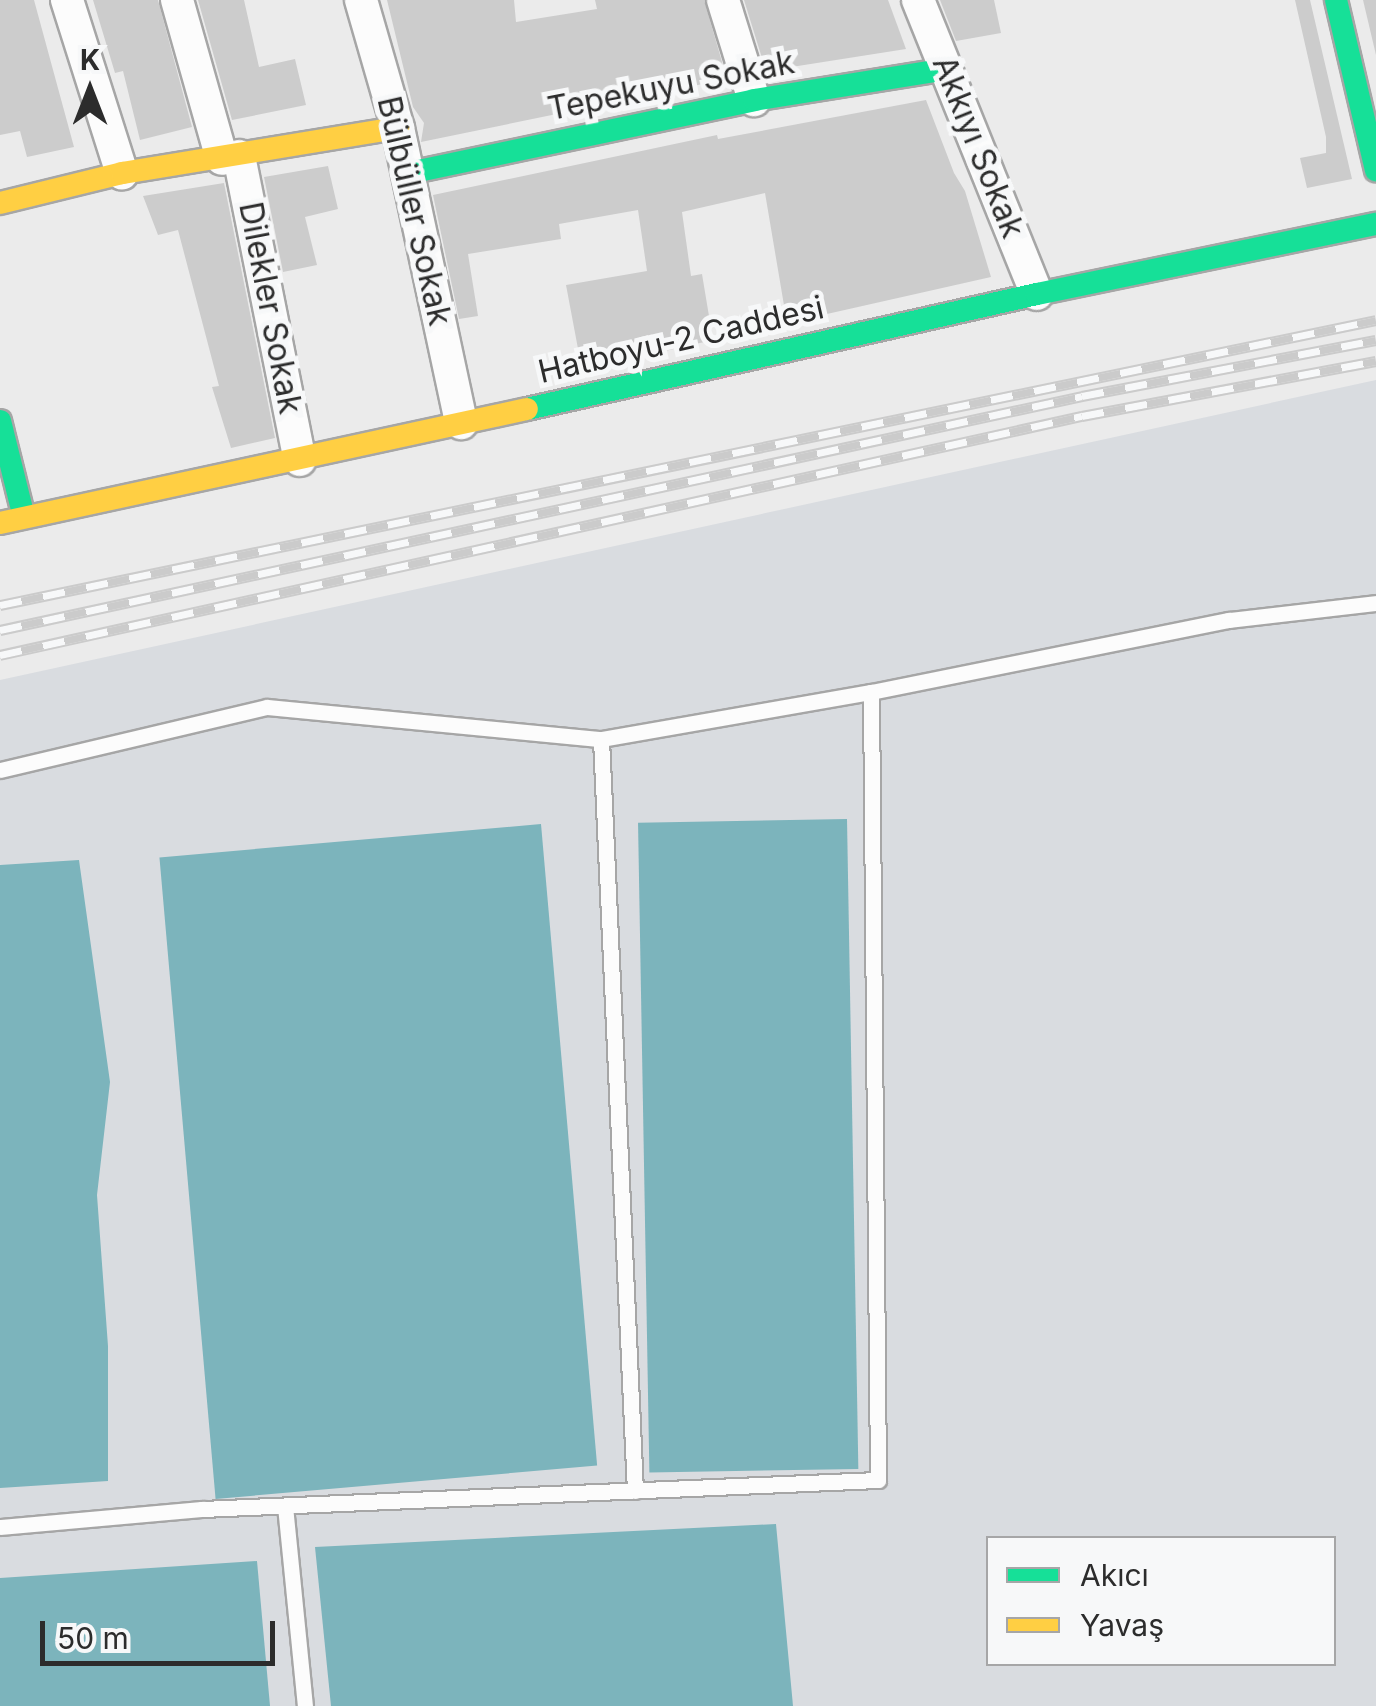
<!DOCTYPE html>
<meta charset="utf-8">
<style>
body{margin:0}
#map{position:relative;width:1376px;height:1706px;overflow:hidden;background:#ebebeb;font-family:Inter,sans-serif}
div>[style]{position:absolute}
.built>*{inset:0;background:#d9dce0}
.water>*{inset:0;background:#7cb4bc;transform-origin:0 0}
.building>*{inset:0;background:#ccc}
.roads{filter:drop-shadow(2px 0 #a6a6a6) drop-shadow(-2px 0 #a6a6a6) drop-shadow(0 2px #a6a6a6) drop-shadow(0 -2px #a6a6a6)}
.lane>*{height:15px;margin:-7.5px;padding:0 7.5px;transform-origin:7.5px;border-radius:7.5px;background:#fcfcfc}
.street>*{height:32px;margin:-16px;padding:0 16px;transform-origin:16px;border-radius:16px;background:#fcfcfc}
.fast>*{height:22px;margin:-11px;padding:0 11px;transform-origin:11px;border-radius:11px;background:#16e098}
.slow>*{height:22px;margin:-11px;padding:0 11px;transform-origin:11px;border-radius:11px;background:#ffcf43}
.rail>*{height:11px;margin-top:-5.5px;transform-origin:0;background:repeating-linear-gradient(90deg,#f7f8f9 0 22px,#cbcbcb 0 44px);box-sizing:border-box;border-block:2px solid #cbcbcb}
span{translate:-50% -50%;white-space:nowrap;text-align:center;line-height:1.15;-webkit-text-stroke:10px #f7f8f9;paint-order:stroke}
.street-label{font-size:32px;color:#2c2c2c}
.legend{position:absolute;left:986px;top:1536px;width:350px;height:130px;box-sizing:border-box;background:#f7f8f9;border:2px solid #a6a6a7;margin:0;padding:12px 18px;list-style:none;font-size:30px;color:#2c2c2c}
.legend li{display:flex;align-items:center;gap:20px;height:50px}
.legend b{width:50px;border:2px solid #a6a6a7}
.north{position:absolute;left:40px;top:40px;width:100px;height:100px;-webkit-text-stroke:8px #f7f8f9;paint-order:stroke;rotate:0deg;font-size:28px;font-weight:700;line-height:40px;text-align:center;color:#2c2c2c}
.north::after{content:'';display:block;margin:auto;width:35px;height:45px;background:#2c2c2c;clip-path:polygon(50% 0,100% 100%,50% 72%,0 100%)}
.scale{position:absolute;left:40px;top:1621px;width:235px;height:45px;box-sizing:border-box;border:5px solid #2c2c2c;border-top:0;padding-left:12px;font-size:30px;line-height:35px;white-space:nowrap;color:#2c2c2c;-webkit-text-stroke:8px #f7f8f9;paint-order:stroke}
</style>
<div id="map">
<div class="built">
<div style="clip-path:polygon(evenodd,1376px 380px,1376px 1706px,0 1706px,0 680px,1376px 380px,988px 1538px,1334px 1538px,1334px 1664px,988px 1664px,988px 1538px)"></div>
</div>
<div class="water">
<div style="left:847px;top:819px;width:650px;height:209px;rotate:89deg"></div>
<div style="left:541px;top:824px;width:644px;height:383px;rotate:85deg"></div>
<div style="clip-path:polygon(79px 860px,110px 1082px,97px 1195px,108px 1346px,108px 1481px,0 1488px,0 865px)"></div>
<div style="clip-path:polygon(776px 1524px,793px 1706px,331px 1706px,315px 1547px)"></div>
<div style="clip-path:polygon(257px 1561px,270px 1706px,0 1706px,0 1578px)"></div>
</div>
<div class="building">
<div style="clip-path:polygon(0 0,34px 0,74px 147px,27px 157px,20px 131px,0 135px)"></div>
<div style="clip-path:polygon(93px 0,158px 0,192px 127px,140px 140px,123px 71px,115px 73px)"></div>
<div style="clip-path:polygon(198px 0,244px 0,259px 67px,295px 59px,306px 105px,232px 120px)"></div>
<div style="clip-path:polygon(387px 0,514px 0,516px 22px,597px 9px,595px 0,704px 0,727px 79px,421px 142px,424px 123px,413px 107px)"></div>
<div style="clip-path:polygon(744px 0,888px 0,906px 49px,766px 71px)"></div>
<div style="clip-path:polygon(940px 0,994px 0,1001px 33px,956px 41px)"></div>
<div style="clip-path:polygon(1295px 0,1310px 0,1352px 179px,1307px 188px,1300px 158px,1326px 153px,1326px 137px)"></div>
<div style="clip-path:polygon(1363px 0,1376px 0,1376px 55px)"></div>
<div style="clip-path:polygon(926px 100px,954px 173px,965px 191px,991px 277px,787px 323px,765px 193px,682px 212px,691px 276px,702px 274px,713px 340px,582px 370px,566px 285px,647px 271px,638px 210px,559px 224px,561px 239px,468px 254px,478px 316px,459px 319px,433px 195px,717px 135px,718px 139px)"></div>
<div style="clip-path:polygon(328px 166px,338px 209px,305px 217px,317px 265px,283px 272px,264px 177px)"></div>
<div style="clip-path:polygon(224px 183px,275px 438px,231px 448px,212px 387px,219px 386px,178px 230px,158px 235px,143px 196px)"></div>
</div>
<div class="roads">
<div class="lane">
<div style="left:0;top:770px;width:274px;rotate:-13.3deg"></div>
<div style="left:267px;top:707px;width:336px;rotate:5.5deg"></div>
<div style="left:635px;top:1491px;width:753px;rotate:-92.59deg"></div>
<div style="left:601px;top:739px;width:274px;rotate:-9.9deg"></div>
<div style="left:871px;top:692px;width:365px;rotate:-11.4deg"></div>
<div style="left:1229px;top:620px;width:148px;rotate:-6.6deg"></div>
<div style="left:285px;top:1506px;width:201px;rotate:84.3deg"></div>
<div style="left:0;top:1527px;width:203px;rotate:-5.1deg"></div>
<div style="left:202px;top:1509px;width:677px;rotate:-2.46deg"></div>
<div style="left:878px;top:1480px;width:788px;rotate:-90.51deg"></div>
</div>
<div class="street">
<div style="left:67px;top:0;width:182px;rotate:72.4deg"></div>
<div style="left:177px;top:0;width:165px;rotate:74.2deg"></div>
<div style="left:361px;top:0;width:133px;rotate:73.9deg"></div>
<div style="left:398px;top:128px;width:302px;rotate:77.9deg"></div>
<div style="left:723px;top:0;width:105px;rotate:72.8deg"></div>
<div style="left:918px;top:0;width:317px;rotate:68deg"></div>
<div style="left:239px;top:156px;width:310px;rotate:78.7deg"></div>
</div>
<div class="fast">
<div style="left:1336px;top:0;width:175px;rotate:76.8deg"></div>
<div style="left:409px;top:173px;width:353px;rotate:-11.9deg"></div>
<div style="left:754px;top:100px;width:195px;rotate:-9.1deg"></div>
<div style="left:527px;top:409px;width:523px;rotate:-12.71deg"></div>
<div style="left:1037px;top:294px;width:346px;rotate:-11.7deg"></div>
<div style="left:0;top:421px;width:99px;rotate:76deg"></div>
</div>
<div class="slow">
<div style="left:0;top:203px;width:126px;rotate:-13.8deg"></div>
<div style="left:122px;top:173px;width:280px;rotate:-9.3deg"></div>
<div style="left:0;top:523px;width:539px;rotate:-12.21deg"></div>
</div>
</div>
<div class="rail">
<div style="left:0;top:605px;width:1405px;rotate:-11.7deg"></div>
<div style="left:0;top:630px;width:1107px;rotate:-12.2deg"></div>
<div style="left:1082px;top:396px;width:299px;rotate:-10.8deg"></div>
<div style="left:0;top:655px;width:1108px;rotate:-12.46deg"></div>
<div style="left:1082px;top:416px;width:299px;rotate:-10.6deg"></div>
</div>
<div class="street-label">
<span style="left:671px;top:86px;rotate:-11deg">Tepekuyu Sokak</span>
<span style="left:978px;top:147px;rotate:68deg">Akkıyı Sokak</span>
<span style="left:414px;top:211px;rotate:77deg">Bülbüller Sokak</span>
<span style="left:270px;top:308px;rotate:79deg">Dilekler Sokak</span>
<span style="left:681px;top:340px;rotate:-13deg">Hatboyu-2 Caddesi</span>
</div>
<ul class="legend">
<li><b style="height:12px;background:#16e098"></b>Akıcı</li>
<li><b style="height:12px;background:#ffcf43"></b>Yavaş</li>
</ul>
<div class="north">K</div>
<div class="scale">50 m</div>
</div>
